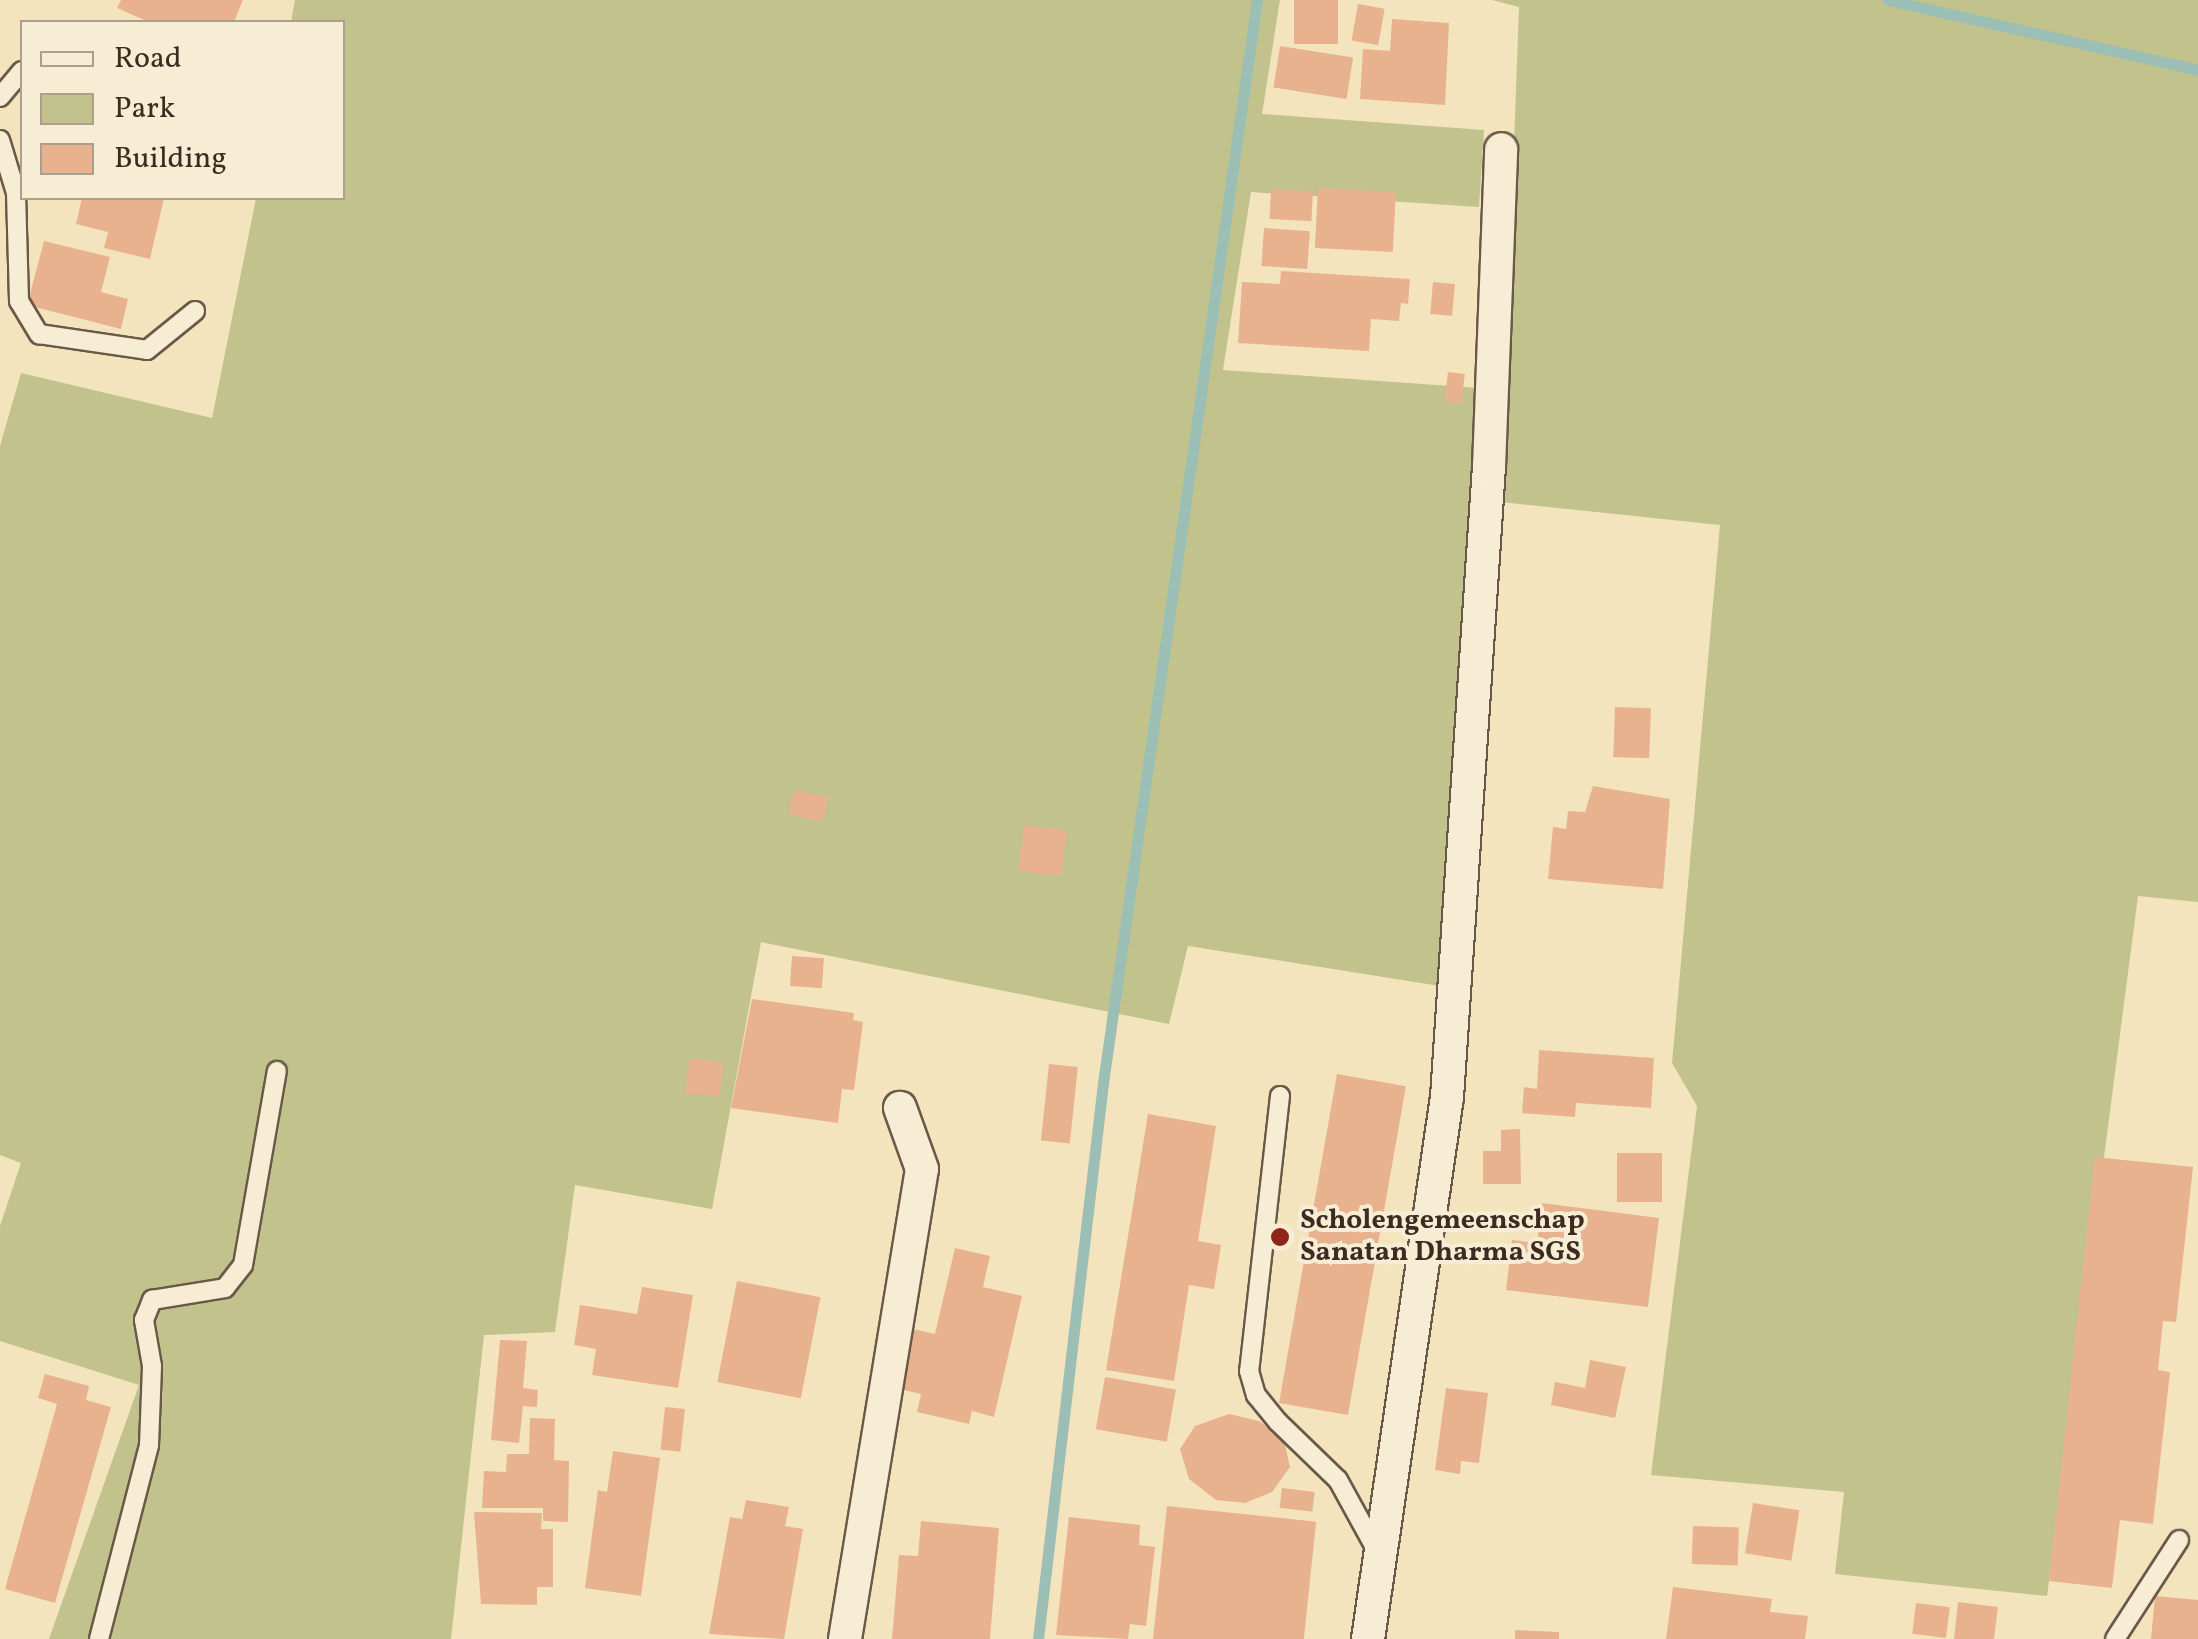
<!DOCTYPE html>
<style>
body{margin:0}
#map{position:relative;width:2198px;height:1639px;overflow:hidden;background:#f3e4bd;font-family:Vollkorn,serif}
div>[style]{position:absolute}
.green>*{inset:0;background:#c2c28d}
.stream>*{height:11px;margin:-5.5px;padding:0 5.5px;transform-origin:5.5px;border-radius:5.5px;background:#9bbeb5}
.building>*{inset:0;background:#e9b28f;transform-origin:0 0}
.roads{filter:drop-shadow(2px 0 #6a5949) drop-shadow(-2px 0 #6a5949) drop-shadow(0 2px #6a5949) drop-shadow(0 -2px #6a5949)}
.service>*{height:18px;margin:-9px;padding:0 9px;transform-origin:9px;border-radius:9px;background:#f7edd4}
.minor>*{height:32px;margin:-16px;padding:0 16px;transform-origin:16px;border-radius:16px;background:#f7edd4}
.dots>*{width:28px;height:28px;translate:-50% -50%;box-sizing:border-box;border:5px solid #f7edd4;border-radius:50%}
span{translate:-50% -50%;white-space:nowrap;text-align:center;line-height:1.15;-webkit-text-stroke:8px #f7edd4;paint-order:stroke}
.poi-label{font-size:28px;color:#3d2b22;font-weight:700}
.left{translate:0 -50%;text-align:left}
.legend{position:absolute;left:20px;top:20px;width:325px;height:180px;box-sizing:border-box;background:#f7edd4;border:2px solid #ad9f8d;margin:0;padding:12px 18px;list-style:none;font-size:30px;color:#3d2b22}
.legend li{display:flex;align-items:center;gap:20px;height:50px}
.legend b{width:50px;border:2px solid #ad9f8d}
</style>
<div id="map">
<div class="green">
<div style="clip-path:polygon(295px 0,1280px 0,1262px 114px,1484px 130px,1479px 207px,1251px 192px,1223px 370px,1479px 388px,1440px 986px,1188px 946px,1169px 1024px,761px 942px,712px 1209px,575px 1185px,555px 1332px,484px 1335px,451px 1639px,49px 1639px,139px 1385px,0 1341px,0 1226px,21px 1163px,0 1155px,0 446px,21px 373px,212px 418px,256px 198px,342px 198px,342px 22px,291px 22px)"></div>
<div style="clip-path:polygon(1492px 0,2198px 0,2198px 902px,2138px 896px,2047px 1596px,1835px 1574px,1844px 1492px,1651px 1475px,1697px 1106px,1672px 1063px,1720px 525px,1501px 502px,1519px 7px)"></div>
</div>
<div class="stream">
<div style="left:1888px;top:0;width:318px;rotate:12.7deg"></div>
<div style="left:1038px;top:1639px;width:560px;rotate:-83.33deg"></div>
<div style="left:1103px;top:1083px;width:1094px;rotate:-81.91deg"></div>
</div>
<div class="building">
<div style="clip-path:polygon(121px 0,243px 0,234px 22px,149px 22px,117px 8px)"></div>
<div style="left:1294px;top:0;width:44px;height:44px"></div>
<div style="left:1358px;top:4px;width:27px;height:37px;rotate:10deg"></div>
<div style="clip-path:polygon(1392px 19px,1449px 23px,1445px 105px,1360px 99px,1363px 49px,1390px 51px)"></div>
<div style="left:1280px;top:46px;width:74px;height:42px;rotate:9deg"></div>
<div style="left:1318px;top:188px;width:78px;height:60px;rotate:3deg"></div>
<div style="left:1271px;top:189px;width:42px;height:30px;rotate:3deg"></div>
<div style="clip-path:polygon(82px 198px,164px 198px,150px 259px,104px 248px,108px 232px,76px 224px)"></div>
<div style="left:1264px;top:228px;width:46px;height:38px;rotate:4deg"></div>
<div style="clip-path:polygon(44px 241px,110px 257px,101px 292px,128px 299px,121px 329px,27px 305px)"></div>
<div style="clip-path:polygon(1281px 271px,1410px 279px,1408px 304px,1401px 303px,1399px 321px,1371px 319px,1369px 351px,1238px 343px,1242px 282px,1280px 284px)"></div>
<div style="left:1433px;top:282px;width:22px;height:32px;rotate:5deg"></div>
<div style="left:1448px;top:372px;width:17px;height:30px;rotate:7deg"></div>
<div style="left:1615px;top:707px;width:36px;height:50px;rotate:2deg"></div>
<div style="clip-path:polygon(1593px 786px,1670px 799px,1663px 889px,1548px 879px,1553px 827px,1566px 829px,1568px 811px,1585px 812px)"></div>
<div style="left:794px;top:790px;width:35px;height:25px;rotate:12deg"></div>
<div style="left:1024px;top:825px;width:43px;height:46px;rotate:7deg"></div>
<div style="left:792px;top:956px;width:32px;height:30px;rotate:4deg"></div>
<div style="clip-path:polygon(752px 999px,854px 1013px,853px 1020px,863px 1022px,854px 1090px,842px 1089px,838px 1123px,731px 1108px)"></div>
<div style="clip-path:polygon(1539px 1050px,1654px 1058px,1651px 1108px,1576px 1103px,1575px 1117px,1522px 1113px,1524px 1087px,1537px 1089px)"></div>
<div style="left:690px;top:1058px;width:34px;height:35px;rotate:8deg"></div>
<div style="left:1049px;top:1064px;width:29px;height:77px;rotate:6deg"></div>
<div style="left:1337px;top:1074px;width:70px;height:334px;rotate:10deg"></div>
<div style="clip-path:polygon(1148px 1114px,1216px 1126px,1198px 1241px,1221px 1245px,1214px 1289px,1189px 1285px,1174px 1381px,1106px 1370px)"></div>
<div style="clip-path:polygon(1520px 1129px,1521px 1184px,1483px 1184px,1483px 1151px,1501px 1151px,1501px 1130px)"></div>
<div style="left:1662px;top:1153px;width:49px;height:45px;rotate:90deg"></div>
<div style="clip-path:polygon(2095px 1157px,2193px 1167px,2176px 1322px,2163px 1321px,2158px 1370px,2170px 1372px,2153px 1524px,2120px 1520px,2112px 1588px,2049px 1581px)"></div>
<div style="clip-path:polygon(1542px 1203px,1659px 1218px,1648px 1307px,1506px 1290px,1512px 1240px,1537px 1243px)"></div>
<div style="clip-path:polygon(955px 1248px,990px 1256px,983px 1287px,1022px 1296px,994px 1417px,972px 1411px,969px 1424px,917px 1412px,921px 1394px,895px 1388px,908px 1328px,935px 1334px)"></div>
<div style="left:737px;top:1281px;width:85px;height:103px;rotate:11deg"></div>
<div style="clip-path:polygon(642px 1287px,693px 1295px,678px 1388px,592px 1375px,596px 1349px,574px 1345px,580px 1305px,637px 1314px)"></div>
<div style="clip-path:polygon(500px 1340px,527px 1341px,523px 1388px,538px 1390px,537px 1407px,523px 1406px,519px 1443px,491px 1440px)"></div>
<div style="clip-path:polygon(1590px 1360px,1626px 1367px,1615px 1418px,1551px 1405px,1555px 1382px,1585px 1388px)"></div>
<div style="clip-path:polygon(45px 1374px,89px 1386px,86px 1400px,111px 1407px,55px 1603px,5px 1589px,57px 1404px,38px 1398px)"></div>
<div style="left:1105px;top:1377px;width:72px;height:53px;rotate:10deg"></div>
<div style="clip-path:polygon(1446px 1388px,1488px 1393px,1479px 1463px,1461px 1461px,1460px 1474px,1435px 1470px)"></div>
<div style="left:665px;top:1407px;width:20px;height:43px;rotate:6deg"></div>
<div style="clip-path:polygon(1229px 1414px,1259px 1421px,1283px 1437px,1290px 1467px,1272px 1492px,1245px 1503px,1216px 1500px,1189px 1479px,1180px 1449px,1195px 1426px)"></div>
<div style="clip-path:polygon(530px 1418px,555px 1419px,554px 1460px,569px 1461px,568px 1522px,543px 1521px,543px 1508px,482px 1508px,484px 1471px,506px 1472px,507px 1454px,529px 1454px)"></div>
<div style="clip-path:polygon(613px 1451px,660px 1458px,641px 1596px,585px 1588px,598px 1490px,607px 1492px)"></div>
<div style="left:1282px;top:1488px;width:33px;height:20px;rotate:7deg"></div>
<div style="clip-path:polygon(746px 1500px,789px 1507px,785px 1526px,803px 1529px,784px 1639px,709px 1634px,730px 1517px,742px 1519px)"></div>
<div style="left:1753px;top:1503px;width:47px;height:51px;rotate:9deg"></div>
<div style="left:1167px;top:1506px;width:150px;height:134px;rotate:6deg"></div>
<div style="clip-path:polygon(474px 1512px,542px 1513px,541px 1529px,553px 1529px,553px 1587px,537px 1587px,537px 1605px,481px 1604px)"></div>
<div style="clip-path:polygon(1069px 1517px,1140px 1525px,1139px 1545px,1155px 1547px,1146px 1626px,1130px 1624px,1128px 1639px,1056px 1635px)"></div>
<div style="clip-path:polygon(921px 1521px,999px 1528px,990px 1639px,892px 1639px,899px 1555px,918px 1556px)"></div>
<div style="left:1693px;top:1526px;width:46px;height:38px;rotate:2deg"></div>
<div style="clip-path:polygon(1673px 1587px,1772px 1599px,1770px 1612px,1808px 1616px,1805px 1639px,1666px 1639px)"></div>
<div style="clip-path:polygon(2155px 1596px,2198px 1600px,2198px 1639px,2151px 1639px)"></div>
<div style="clip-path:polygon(1958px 1602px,1998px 1607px,1994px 1639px,1954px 1639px)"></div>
<div style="left:1916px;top:1603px;width:34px;height:31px;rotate:7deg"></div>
<div style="clip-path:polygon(1515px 1630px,1559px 1632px,1559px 1639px,1515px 1639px)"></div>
</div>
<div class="roads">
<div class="service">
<div style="left:0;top:97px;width:34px;rotate:-50deg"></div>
<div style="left:0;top:140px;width:55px;rotate:73.2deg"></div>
<div style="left:16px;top:193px;width:108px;rotate:88.4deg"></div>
<div style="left:19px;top:301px;width:39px;rotate:59deg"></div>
<div style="left:39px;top:334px;width:109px;rotate:8.4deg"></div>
<div style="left:147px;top:350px;width:62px;rotate:-39.1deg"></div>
<div style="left:1280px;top:1096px;width:277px;rotate:96.4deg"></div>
<div style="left:1249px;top:1371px;width:25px;rotate:74deg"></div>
<div style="left:1256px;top:1395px;width:35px;rotate:51deg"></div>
<div style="left:1278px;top:1422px;width:83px;rotate:44deg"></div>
<div style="left:1338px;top:1480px;width:79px;rotate:61.2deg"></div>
<div style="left:99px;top:1639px;width:200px;rotate:-75.5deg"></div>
<div style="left:149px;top:1445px;width:79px;rotate:-87.8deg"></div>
<div style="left:152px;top:1366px;width:47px;rotate:-99.9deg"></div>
<div style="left:144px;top:1320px;width:22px;rotate:-68deg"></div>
<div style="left:152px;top:1300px;width:74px;rotate:-9.3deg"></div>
<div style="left:225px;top:1288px;width:29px;rotate:-52deg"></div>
<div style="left:243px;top:1265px;width:197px;rotate:-80.1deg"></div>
<div style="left:2115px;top:1639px;width:118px;rotate:-57.1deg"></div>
</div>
<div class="minor">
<div style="left:845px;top:1639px;width:476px;rotate:-80.7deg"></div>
<div style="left:922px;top:1169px;width:65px;rotate:-109.8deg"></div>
<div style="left:1368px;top:1639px;width:548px;rotate:-81.71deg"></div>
<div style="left:1447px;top:1097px;width:631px;rotate:-86.19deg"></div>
<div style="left:1489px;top:467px;width:318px;rotate:-87.8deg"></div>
</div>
</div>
<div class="dots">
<div style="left:1280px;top:1237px;background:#8f2418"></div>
</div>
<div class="poi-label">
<span class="left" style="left:1300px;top:1237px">Scholengemeenschap<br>Sanatan Dharma SGS</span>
</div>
<ul class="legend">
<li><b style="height:12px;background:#f7edd4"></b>Road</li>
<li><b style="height:28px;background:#c2c28d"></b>Park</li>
<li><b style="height:28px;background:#e9b28f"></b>Building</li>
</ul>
</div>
